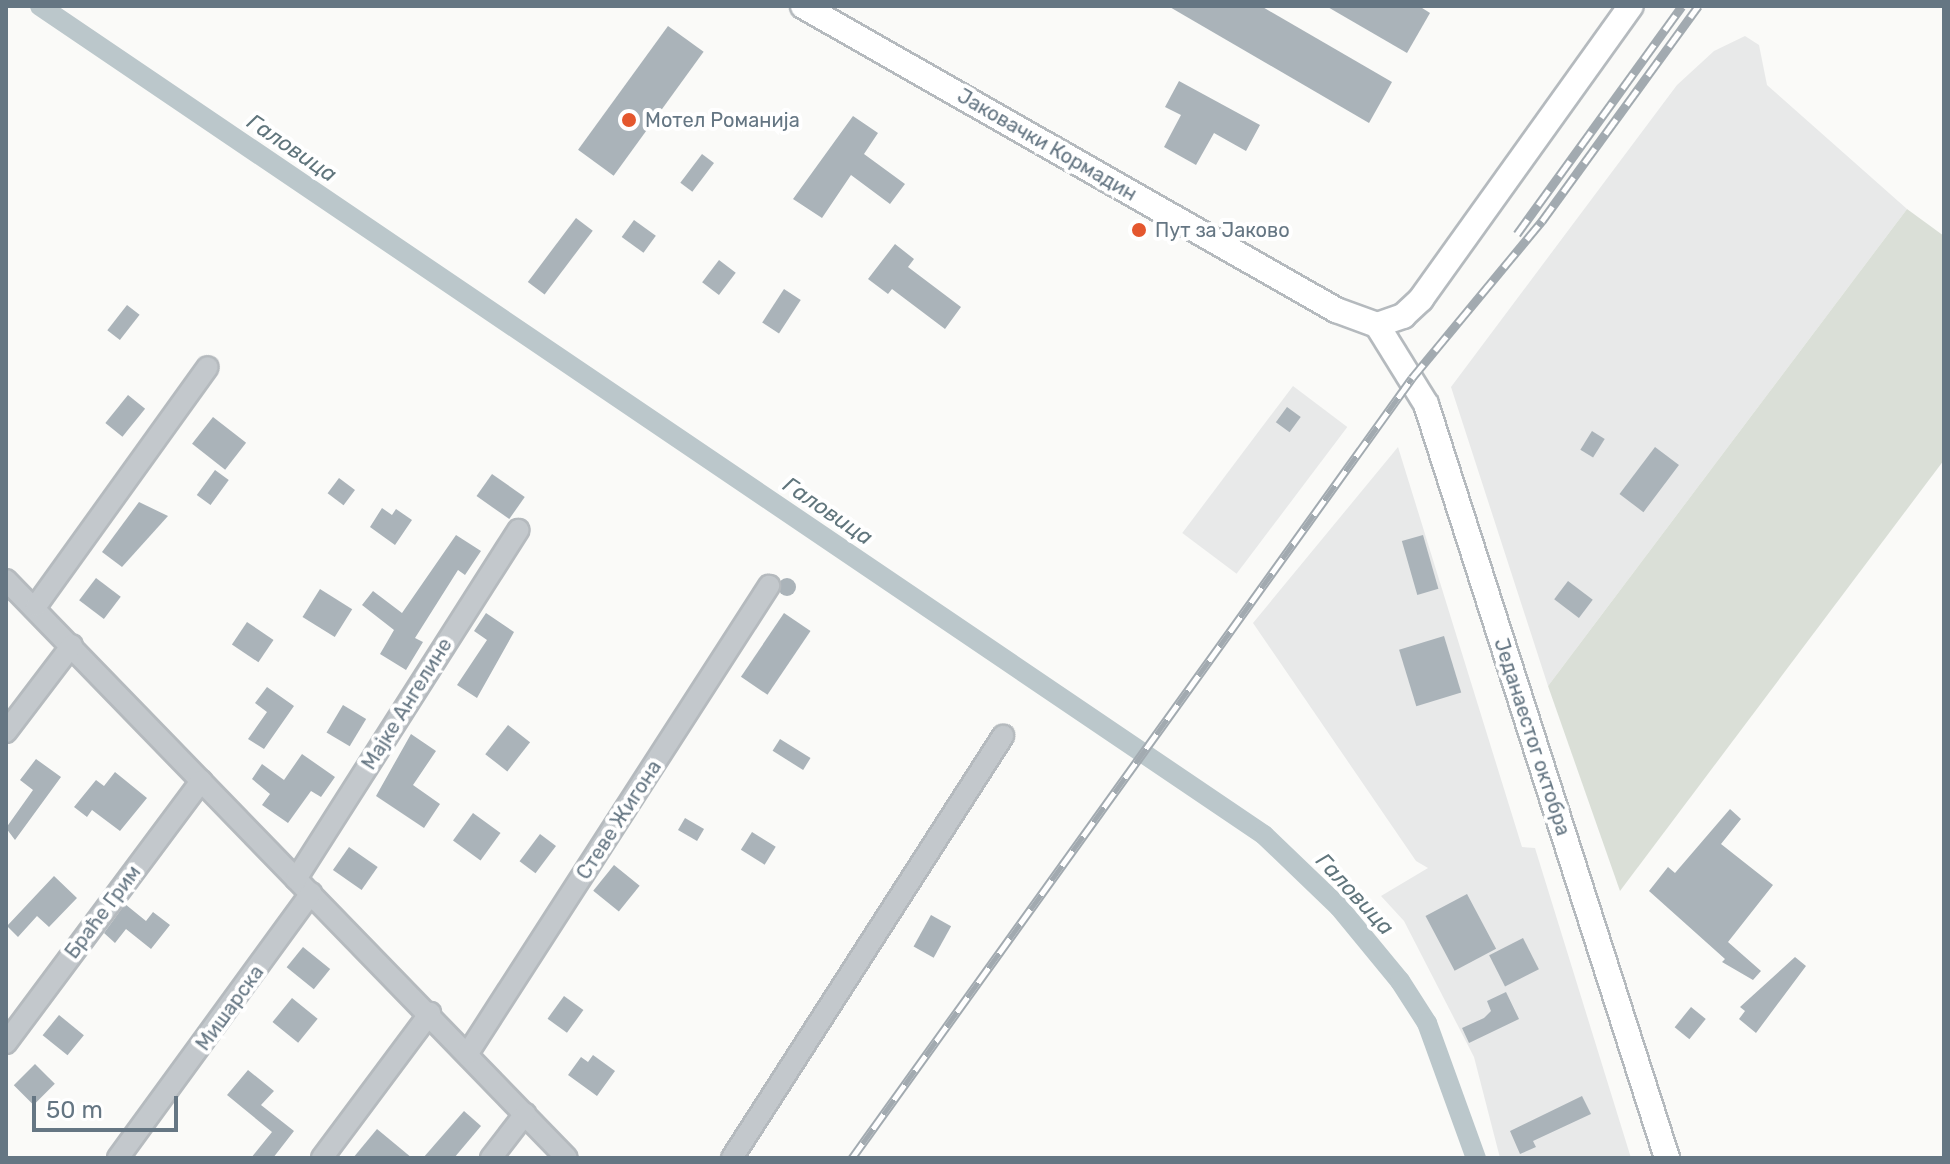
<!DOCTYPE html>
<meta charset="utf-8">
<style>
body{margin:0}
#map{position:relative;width:1950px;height:1164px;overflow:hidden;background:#fafaf8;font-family:Rubik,sans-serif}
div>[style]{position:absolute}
.built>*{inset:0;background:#e8e9e9;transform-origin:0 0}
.green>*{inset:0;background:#dadfd7}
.canal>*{height:20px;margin:-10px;padding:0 10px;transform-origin:10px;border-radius:10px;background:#bbc7cb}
.building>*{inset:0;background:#aab3b9;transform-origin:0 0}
.round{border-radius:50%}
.roads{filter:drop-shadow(2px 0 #b5babe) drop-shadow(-2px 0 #b5babe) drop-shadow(0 2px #b5babe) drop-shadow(0 -2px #b5babe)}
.minor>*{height:20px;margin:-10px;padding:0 10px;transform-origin:10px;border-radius:10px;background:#c3c8cc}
.major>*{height:24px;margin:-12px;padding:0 12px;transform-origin:12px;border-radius:12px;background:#fff}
.rail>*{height:9px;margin-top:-4.5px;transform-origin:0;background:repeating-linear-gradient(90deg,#fff 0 18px,#a2aab0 0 36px);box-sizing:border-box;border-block:2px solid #a2aab0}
.dots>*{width:22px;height:22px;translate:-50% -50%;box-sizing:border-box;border:4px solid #fff;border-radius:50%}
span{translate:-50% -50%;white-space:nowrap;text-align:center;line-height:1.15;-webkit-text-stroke:8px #fff;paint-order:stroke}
.poi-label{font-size:20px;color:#657683}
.left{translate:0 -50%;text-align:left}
.street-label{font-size:20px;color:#657683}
.water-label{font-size:22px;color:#60757c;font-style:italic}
.frame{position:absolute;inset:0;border:8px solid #657683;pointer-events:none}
.scale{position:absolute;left:32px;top:1096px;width:146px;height:36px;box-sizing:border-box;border:4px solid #657683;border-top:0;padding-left:10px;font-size:24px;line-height:28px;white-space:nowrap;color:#657683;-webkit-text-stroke:6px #fff;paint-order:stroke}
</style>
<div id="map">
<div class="built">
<div style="clip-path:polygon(1745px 36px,1759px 45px,1767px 85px,1907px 209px,1548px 686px,1451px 387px,1677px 85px,1714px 51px)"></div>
<div style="left:1293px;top:386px;width:68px;height:184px;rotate:37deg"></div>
<div style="clip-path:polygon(1398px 447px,1522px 847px,1535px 848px,1631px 1158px,1500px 1158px,1474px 1057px,1404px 921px,1381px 896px,1428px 868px,1416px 861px,1253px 623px)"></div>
</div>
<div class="green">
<div style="clip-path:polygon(1907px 209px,1944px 236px,1944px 460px,1620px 891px,1548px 686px)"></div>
</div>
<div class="canal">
<div style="left:40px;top:6px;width:1478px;rotate:34.11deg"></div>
<div style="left:1264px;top:835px;width:104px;rotate:43.8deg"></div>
<div style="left:1339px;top:907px;width:96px;rotate:50.5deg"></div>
<div style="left:1400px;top:981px;width:50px;rotate:57.3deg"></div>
<div style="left:1427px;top:1023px;width:144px;rotate:70.1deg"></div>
</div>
<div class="building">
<div style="clip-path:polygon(1168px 6px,1261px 6px,1392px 82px,1369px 123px)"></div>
<div style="clip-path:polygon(1326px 6px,1419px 6px,1430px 13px,1407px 53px)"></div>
<div style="left:668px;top:26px;width:44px;height:153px;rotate:36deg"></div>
<div style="clip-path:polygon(1179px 81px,1260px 125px,1246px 151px,1214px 133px,1196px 165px,1164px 147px,1181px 115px,1165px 107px)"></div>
<div style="clip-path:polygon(853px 116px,878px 133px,864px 154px,905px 184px,890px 204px,851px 175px,822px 218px,793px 199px)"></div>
<div style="left:702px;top:154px;width:15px;height:36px;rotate:37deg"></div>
<div style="left:576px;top:218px;width:21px;height:80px;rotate:37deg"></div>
<div style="left:634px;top:220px;width:27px;height:21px;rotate:36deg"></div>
<div style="clip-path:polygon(895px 244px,914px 259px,908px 267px,961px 307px,945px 329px,892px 289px,888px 294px,868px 279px)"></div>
<div style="left:719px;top:260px;width:21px;height:28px;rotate:37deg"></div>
<div style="left:784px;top:289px;width:20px;height:40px;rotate:33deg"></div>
<div style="left:127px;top:305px;width:16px;height:32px;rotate:38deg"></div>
<div style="left:128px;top:395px;width:22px;height:36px;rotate:39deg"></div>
<div style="left:1287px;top:407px;width:17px;height:19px;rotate:36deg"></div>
<div style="left:213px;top:417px;width:42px;height:34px;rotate:38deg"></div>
<div style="left:1592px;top:431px;width:15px;height:22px;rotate:32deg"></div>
<div style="left:1655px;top:447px;width:30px;height:59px;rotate:37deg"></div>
<div style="left:215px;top:470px;width:17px;height:31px;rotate:36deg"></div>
<div style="left:492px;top:474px;width:40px;height:27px;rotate:35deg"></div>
<div style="left:339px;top:478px;width:20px;height:19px;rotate:37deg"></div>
<div style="clip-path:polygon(139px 502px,168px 516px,122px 567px,102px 552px)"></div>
<div style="clip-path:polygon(382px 508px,392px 515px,396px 509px,412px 520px,395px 545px,370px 527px)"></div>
<div style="clip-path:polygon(456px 535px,481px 551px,465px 575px,458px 570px,415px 638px,423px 642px,406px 670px,380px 654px,394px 630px,362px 605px,373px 591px,402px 613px)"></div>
<div style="left:1423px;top:535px;width:56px;height:22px;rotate:74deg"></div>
<div style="left:96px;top:578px;width:31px;height:28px;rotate:37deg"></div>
<div class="round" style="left:778px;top:578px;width:18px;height:18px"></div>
<div style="left:1568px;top:581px;width:31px;height:23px;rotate:37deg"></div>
<div style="left:320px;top:589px;width:38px;height:33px;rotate:32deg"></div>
<div style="clip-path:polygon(486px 613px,514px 632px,477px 698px,457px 685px,487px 640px,474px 631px)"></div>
<div style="left:784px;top:613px;width:32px;height:77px;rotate:34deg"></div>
<div style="left:247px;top:622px;width:32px;height:27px;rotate:34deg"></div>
<div style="left:1444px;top:636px;width:59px;height:47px;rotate:73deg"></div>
<div style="clip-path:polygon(267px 687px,294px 706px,264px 749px,248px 739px,267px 712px,255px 703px)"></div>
<div style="left:343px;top:705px;width:27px;height:32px;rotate:31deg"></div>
<div style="left:508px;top:725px;width:28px;height:37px;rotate:38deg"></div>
<div style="clip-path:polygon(411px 734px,436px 751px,413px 785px,440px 804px,424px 828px,376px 796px)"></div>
<div style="left:780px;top:739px;width:36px;height:14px;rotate:32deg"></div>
<div style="clip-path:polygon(302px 754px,335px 777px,321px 797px,311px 791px,288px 823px,262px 805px,270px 794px,252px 779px,262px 764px,284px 780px)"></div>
<div style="clip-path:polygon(36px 759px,61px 777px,15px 840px,6px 828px,33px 790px,20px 780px)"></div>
<div style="clip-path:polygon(115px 772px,147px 798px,120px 831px,92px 810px,87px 817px,74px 807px,96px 780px,104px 786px)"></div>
<div style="clip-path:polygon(1730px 809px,1741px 819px,1721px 844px,1773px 885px,1728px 942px,1761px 971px,1753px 980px,1722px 962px,1725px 959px,1649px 891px,1668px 867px,1675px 873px)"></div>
<div style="left:473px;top:813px;width:34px;height:34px;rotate:36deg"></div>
<div style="left:685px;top:818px;width:22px;height:14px;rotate:30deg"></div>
<div style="left:752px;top:832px;width:28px;height:21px;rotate:32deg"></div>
<div style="left:540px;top:834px;width:20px;height:34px;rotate:37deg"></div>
<div style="left:349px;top:847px;width:35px;height:28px;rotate:35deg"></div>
<div style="left:614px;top:865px;width:33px;height:33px;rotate:39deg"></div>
<div style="clip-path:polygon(54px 876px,77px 898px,49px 927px,37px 916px,18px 937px,7px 926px)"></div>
<div style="left:1467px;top:894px;width:62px;height:47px;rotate:62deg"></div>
<div style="clip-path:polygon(125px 904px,146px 921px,153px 912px,170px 925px,151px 949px,126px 929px,115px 943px,104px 933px)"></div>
<div style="left:931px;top:915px;width:23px;height:36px;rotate:29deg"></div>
<div style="left:1523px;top:938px;width:35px;height:38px;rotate:63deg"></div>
<div style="left:303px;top:947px;width:35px;height:26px;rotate:39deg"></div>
<div style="clip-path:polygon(1795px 957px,1806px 966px,1756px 1033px,1739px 1019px,1745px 1011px,1740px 1007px)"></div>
<div style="clip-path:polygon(1506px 992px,1519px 1019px,1469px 1043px,1462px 1028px,1484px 1018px,1491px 1011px,1487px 1001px)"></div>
<div style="left:564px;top:996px;width:24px;height:28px;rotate:36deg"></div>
<div style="left:292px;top:998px;width:33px;height:31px;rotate:39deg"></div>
<div style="left:1691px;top:1007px;width:19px;height:26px;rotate:39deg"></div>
<div style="left:59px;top:1015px;width:32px;height:26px;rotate:39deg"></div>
<div style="clip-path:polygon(593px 1055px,615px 1071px,597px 1096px,568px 1075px,581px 1057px,588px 1062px)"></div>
<div style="left:35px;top:1064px;width:28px;height:30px;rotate:45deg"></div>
<div style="clip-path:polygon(248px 1070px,274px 1091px,261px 1105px,294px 1131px,273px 1158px,251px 1158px,272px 1132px,227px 1095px)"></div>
<div style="clip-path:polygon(1582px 1096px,1591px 1114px,1533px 1141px,1536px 1147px,1520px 1154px,1510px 1131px)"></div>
<div style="clip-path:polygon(464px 1111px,481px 1126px,454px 1158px,423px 1158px)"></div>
<div style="clip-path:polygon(377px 1129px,412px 1158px,353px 1158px)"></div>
</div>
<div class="roads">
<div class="minor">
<div style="left:6px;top:580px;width:805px;rotate:45.86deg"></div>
<div style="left:36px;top:606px;width:294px;rotate:-54.3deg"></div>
<div style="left:6px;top:732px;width:109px;rotate:-52.8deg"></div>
<div style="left:296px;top:879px;width:414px;rotate:-57.5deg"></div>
<div style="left:6px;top:1043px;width:327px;rotate:-53.3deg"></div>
<div style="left:468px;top:1053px;width:556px;rotate:-57.2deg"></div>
<div style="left:118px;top:1158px;width:328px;rotate:-53.9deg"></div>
<div style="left:322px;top:1158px;width:181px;rotate:-53.3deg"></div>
<div style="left:491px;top:1158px;width:56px;rotate:-52.3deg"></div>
<div style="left:732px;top:1158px;width:502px;rotate:-57.29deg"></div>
</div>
<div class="major">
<div style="left:803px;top:6px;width:614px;rotate:29.7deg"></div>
<div style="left:1336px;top:310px;width:44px;rotate:20.1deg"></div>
<div style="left:1377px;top:325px;width:28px;rotate:-19deg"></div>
<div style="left:1403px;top:316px;width:25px;rotate:-43deg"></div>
<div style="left:1421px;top:299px;width:360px;rotate:-54.4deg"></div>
<div style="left:1377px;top:325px;width:93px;rotate:58.2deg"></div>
<div style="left:1426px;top:404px;width:792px;rotate:72.27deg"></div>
</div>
</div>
<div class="rail">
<div style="left:1517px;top:234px;width:281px;rotate:-54.1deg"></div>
<div style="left:852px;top:1158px;width:960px;rotate:-54.32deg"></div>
<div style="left:1412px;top:378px;width:204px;rotate:-50.4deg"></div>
<div style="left:1542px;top:221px;width:266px;rotate:-54deg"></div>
</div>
<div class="dots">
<div style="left:629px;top:120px;background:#e4572e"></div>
<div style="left:1139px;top:230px;background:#e4572e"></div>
</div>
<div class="poi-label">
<span class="left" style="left:645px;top:120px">Мотел Романија</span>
<span class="left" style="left:1155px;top:230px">Пут за Јаково</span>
</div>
<div class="street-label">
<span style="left:1047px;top:145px;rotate:30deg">Јаковачки Кормадин</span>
<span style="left:407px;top:704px;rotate:-58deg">Мајке Ангелине</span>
<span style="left:1532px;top:737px;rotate:72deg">Једанаестог октобра</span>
<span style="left:619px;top:820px;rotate:-57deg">Стеве Жигона</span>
<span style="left:103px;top:912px;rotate:-53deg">Браће Грим</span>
<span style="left:230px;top:1008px;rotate:-54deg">Мишарска</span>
</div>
<div class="water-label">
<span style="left:292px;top:148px;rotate:34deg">Галовица</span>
<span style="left:828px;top:511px;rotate:34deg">Галовица</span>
<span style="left:1355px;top:894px;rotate:47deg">Галовица</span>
</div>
<div class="frame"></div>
<div class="scale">50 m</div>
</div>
